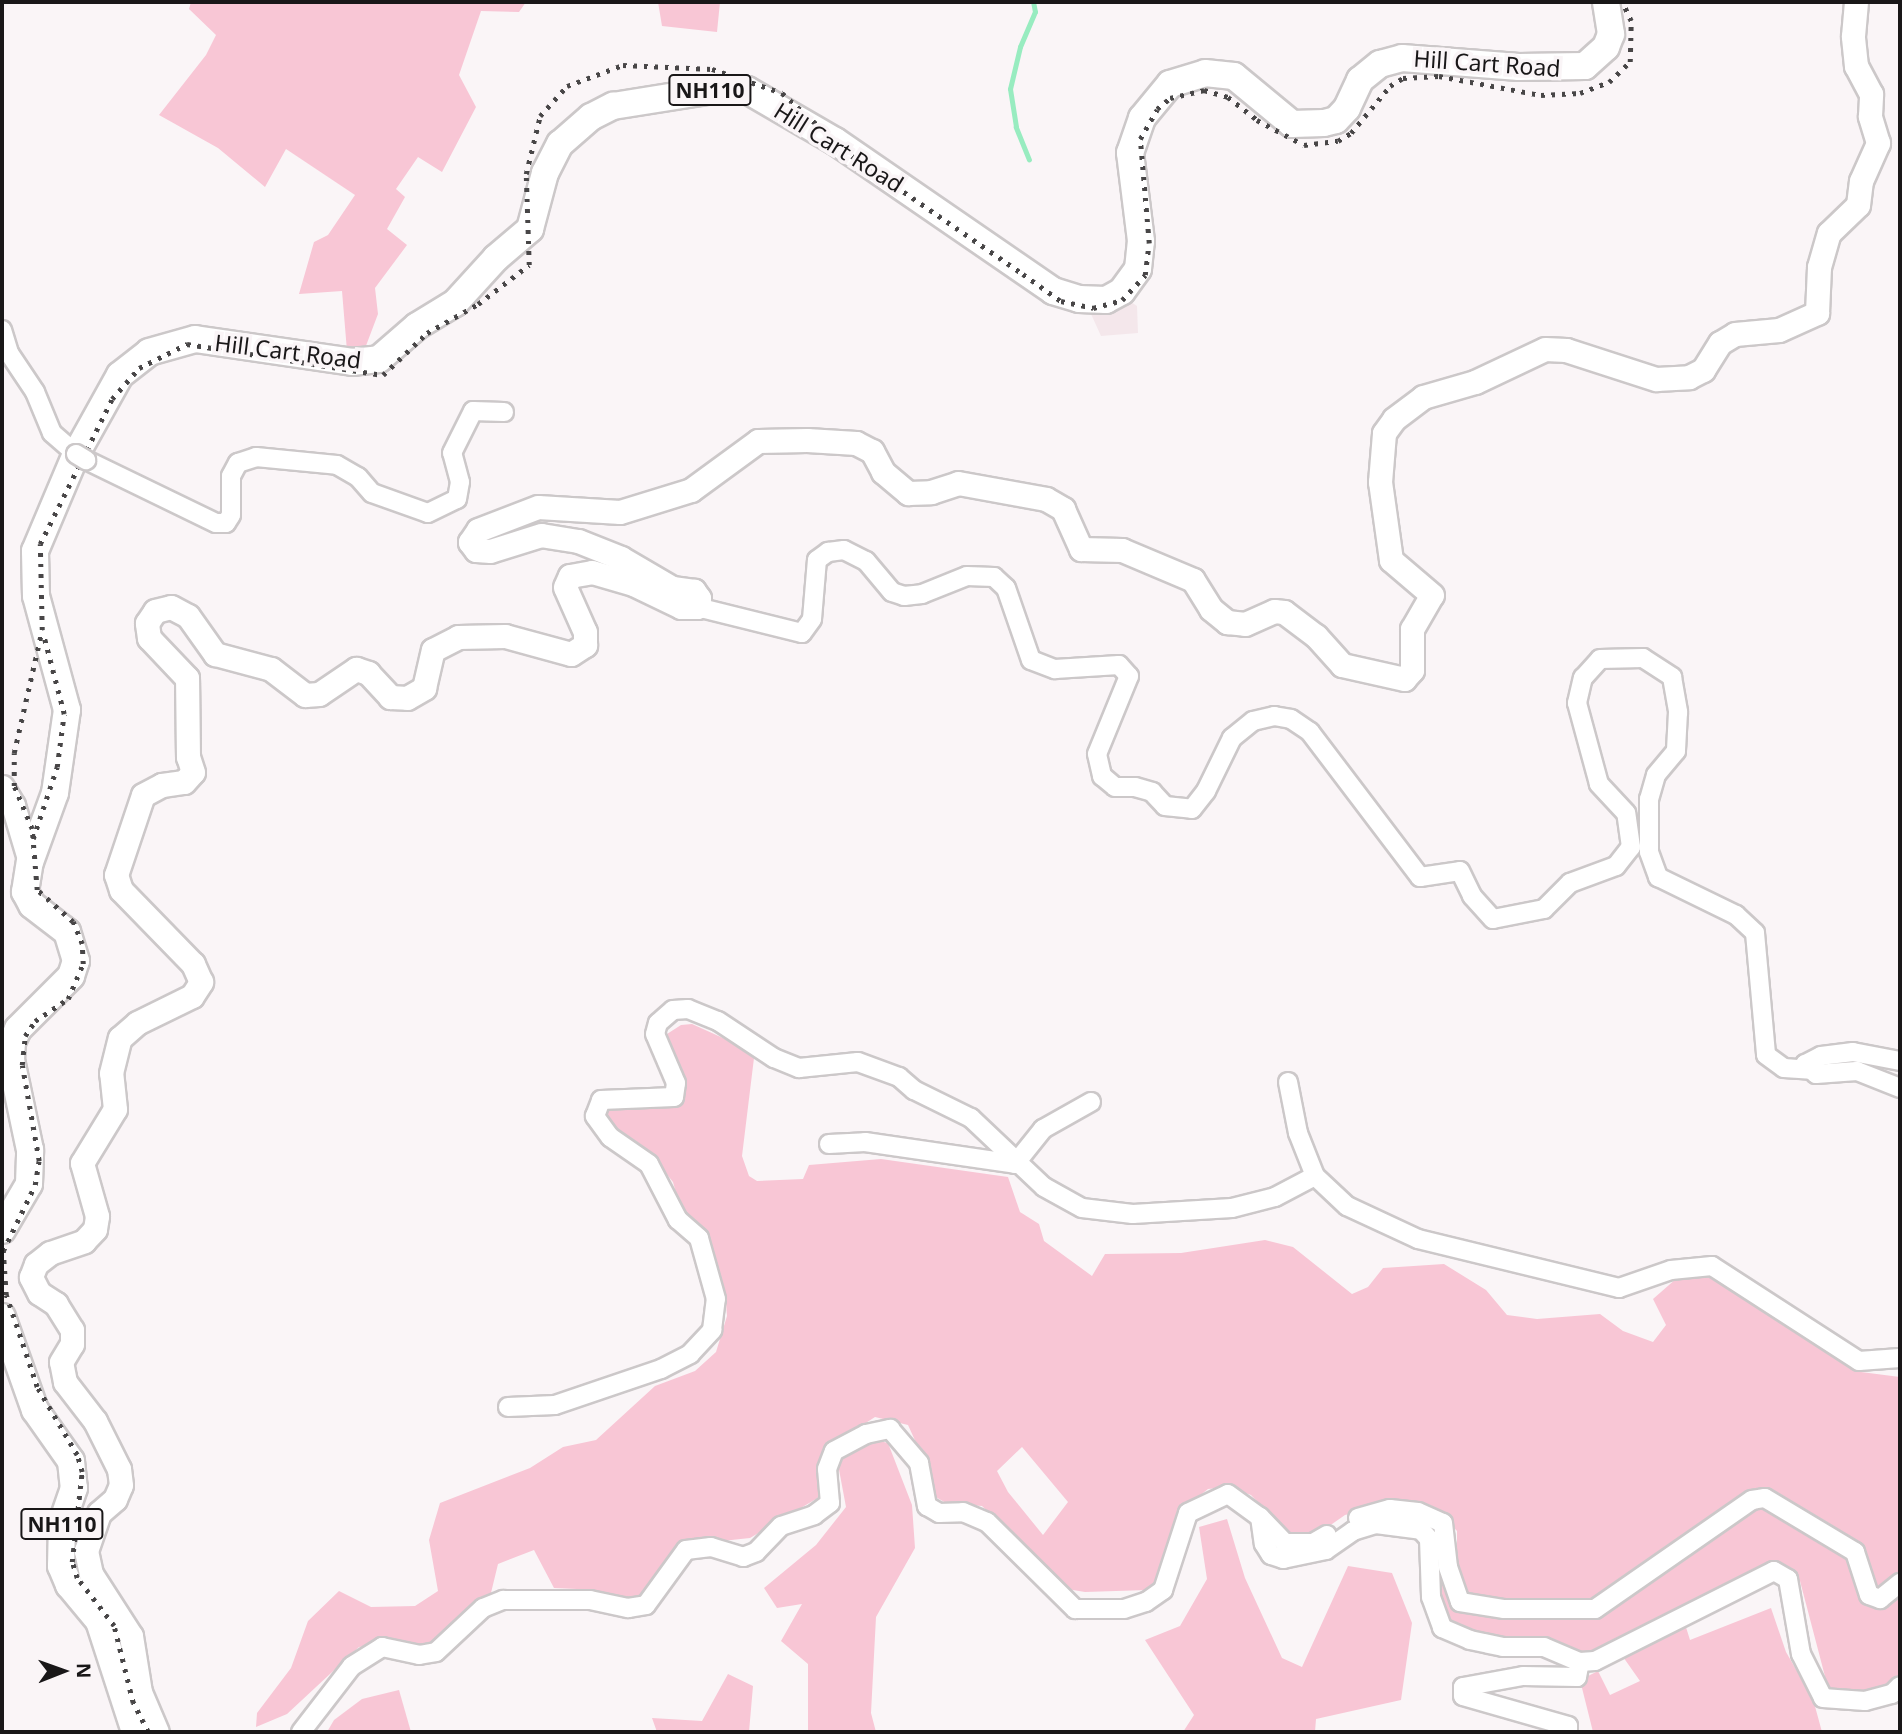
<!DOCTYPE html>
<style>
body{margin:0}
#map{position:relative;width:1902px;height:1734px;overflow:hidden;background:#faf5f7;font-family:"Noto Sans",sans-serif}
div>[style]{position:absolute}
.built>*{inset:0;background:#f4e7eb}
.green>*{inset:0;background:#f8c6d5}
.stream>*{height:4.5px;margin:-2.25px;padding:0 2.25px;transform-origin:2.25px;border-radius:2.25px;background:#98ecc0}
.roads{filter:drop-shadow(2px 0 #ccc8c9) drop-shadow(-2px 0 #ccc8c9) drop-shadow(0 2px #ccc8c9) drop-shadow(0 -2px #ccc8c9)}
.minor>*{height:18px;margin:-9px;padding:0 9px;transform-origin:9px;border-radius:9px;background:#fff}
.major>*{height:23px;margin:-11.5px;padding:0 11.5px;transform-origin:11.5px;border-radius:11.5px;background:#fff}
.highway>*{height:26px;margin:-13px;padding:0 13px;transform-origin:13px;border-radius:13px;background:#fff}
.rail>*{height:4.5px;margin-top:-2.25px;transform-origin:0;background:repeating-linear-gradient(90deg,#484647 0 3.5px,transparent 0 10.5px)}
.bridges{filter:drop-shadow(2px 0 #ccc8c9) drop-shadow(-2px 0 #ccc8c9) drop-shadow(0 2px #ccc8c9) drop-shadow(0 -2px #ccc8c9)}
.minor-bridge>*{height:18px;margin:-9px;padding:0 9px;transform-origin:9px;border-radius:9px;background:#fff}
span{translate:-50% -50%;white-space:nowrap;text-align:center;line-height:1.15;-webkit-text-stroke:7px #faf5f7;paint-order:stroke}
.shield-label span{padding:2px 5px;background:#faf5f7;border:2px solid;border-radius:5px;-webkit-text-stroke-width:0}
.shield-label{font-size:21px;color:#191718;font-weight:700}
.street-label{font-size:23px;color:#191718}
.frame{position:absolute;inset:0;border:4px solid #191718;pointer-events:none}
.north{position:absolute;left:28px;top:1636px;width:70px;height:70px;-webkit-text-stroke:5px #faf5f7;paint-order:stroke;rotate:89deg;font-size:19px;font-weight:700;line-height:28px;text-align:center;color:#191718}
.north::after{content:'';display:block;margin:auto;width:24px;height:32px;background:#191718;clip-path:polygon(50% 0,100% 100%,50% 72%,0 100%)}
</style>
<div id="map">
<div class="built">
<div style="clip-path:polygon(1131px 302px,1137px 306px,1138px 333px,1101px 336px,1091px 314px)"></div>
</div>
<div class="green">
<div style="clip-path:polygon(191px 2px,526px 2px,519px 12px,481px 11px,459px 75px,476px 107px,442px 172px,418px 157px,396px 189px,405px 197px,387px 229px,407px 245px,375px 288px,378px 314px,364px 351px,347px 351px,342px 291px,299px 294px,314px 242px,328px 235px,355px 195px,286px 149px,265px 187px,218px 148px,159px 115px,206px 55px,216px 35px,189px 9px)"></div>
<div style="clip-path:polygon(658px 2px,720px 2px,717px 32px,662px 26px)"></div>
<div style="clip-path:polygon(evenodd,692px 1024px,734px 1043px,754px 1058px,742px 1156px,749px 1176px,757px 1181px,803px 1179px,809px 1165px,881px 1159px,1008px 1177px,1020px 1212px,1039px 1224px,1044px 1241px,1092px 1276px,1105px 1254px,1181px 1253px,1265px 1240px,1293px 1247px,1352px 1294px,1368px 1287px,1383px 1268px,1444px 1264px,1486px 1290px,1507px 1315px,1537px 1319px,1600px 1314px,1623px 1331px,1653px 1342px,1666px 1325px,1653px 1299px,1677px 1278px,1726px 1278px,1861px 1372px,1900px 1377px,1900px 1573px,1879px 1593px,1869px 1590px,1859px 1548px,1747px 1495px,1707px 1518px,1614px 1589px,1591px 1601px,1506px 1606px,1464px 1595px,1457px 1563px,1457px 1531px,1436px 1509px,1412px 1501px,1381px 1506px,1345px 1515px,1322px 1531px,1300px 1538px,1284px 1530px,1251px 1495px,1229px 1487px,1208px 1489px,1188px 1505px,1174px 1524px,1160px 1584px,1147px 1590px,1085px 1592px,1067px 1589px,982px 1506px,946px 1503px,934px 1496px,933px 1480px,908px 1425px,875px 1417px,830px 1446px,828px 1489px,816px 1499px,750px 1538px,685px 1545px,641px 1597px,618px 1603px,577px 1589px,554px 1588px,534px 1550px,498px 1564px,490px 1597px,439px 1643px,422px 1650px,383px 1644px,359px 1647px,287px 1714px,256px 1727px,257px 1713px,291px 1668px,308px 1621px,339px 1591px,371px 1607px,415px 1606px,438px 1591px,429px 1540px,440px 1503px,530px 1468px,563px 1447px,596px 1440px,655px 1386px,695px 1371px,716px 1352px,727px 1316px,725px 1290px,708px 1235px,682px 1215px,673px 1182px,651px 1155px,613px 1135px,600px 1117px,608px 1104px,646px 1100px,657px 1108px,673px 1106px,681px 1096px,667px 1034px,681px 1025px,692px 1024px,1022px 1447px,1068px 1502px,1043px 1535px,1008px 1492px,997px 1471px,1022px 1447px)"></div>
<div style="clip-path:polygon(867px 1438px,888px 1443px,912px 1505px,915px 1548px,876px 1617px,871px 1713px,876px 1732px,808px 1732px,808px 1664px,781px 1641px,802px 1604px,777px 1608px,764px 1588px,816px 1545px,846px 1507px,837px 1459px)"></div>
<div style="clip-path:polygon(1758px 1507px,1778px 1513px,1852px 1556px,1868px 1600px,1900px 1593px,1900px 1678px,1888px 1690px,1840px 1696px,1827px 1684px,1800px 1581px,1791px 1568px,1779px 1564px,1606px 1652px,1583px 1657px,1501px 1644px,1454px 1629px,1439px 1612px,1433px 1539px,1398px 1522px,1321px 1549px,1273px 1549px,1269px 1539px,1306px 1547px,1377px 1515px,1440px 1528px,1456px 1604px,1608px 1607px)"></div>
<div style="clip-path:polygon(1227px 1519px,1245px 1578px,1282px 1658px,1302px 1667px,1348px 1566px,1392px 1573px,1412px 1623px,1401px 1700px,1316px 1719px,1315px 1732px,1183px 1732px,1194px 1715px,1145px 1640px,1180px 1626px,1207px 1579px,1199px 1527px)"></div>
<div style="clip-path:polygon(1771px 1608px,1786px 1652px,1813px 1699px,1822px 1732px,1593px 1732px,1580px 1680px,1598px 1671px,1610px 1695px,1640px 1681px,1621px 1654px,1685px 1624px,1690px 1640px)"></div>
<div style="clip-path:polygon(728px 1674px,753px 1686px,749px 1732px,657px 1732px,652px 1718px,702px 1721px)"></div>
<div style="clip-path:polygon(399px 1690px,411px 1732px,327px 1732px,334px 1720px,362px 1699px)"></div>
</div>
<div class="stream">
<div style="left:1029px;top:160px;width:35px;rotate:-112deg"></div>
<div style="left:1016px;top:127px;width:38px;rotate:-99deg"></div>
<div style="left:1010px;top:89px;width:43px;rotate:-76.6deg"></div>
<div style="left:1020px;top:47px;width:38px;rotate:-67deg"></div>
<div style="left:1035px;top:12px;width:10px;rotate:-101deg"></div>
</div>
<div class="roads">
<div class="minor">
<div style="left:2px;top:330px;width:24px;rotate:73deg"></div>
<div style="left:9px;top:353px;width:47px;rotate:56.3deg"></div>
<div style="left:35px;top:392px;width:44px;rotate:67.5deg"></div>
<div style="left:52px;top:433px;width:32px;rotate:41deg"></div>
<div style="left:86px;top:460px;width:144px;rotate:25.9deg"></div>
<div style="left:216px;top:523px;width:10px"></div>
<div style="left:226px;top:523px;width:9px;rotate:-58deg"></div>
<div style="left:231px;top:515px;width:39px;rotate:-90deg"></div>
<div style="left:231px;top:476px;width:15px;rotate:-62deg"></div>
<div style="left:238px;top:463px;width:19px;rotate:-18deg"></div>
<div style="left:256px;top:457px;width:81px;rotate:5.6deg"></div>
<div style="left:337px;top:465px;width:24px;rotate:30deg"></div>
<div style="left:358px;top:477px;width:21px;rotate:49deg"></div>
<div style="left:372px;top:493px;width:59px;rotate:19.7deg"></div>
<div style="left:428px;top:513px;width:32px;rotate:-26deg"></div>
<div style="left:457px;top:499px;width:17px;rotate:-80deg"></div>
<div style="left:460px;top:482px;width:30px;rotate:-105deg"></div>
<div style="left:452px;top:453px;width:47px;rotate:-63.4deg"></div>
<div style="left:473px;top:411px;width:31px;rotate:2deg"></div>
<div style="left:697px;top:607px;width:108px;rotate:13.9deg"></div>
<div style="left:802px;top:633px;width:17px;rotate:-54deg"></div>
<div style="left:812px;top:619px;width:59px;rotate:-85.2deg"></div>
<div style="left:817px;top:560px;width:14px;rotate:-36deg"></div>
<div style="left:828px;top:552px;width:16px;rotate:-7deg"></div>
<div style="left:844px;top:550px;width:25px;rotate:27deg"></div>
<div style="left:866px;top:561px;width:40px;rotate:50deg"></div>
<div style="left:892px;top:592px;width:13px;rotate:18deg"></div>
<div style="left:904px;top:596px;width:18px;rotate:-6deg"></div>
<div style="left:922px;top:594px;width:48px;rotate:-21.8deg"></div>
<div style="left:967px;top:576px;width:27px;rotate:2deg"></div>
<div style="left:994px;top:577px;width:16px;rotate:43deg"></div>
<div style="left:1006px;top:588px;width:76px;rotate:70.9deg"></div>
<div style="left:1031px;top:660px;width:26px;rotate:21deg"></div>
<div style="left:1055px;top:669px;width:64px;rotate:-3.6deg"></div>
<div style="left:1119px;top:665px;width:15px;rotate:48deg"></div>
<div style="left:1129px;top:676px;width:84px;rotate:112.3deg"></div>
<div style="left:1097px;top:754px;width:23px;rotate:77deg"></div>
<div style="left:1102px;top:776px;width:17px;rotate:40deg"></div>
<div style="left:1115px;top:787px;width:20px"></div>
<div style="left:1135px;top:787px;width:18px;rotate:16deg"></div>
<div style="left:1152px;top:792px;width:19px;rotate:47deg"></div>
<div style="left:1165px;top:806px;width:27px;rotate:6deg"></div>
<div style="left:1192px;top:809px;width:23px;rotate:-52deg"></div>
<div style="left:1206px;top:791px;width:59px;rotate:-63.9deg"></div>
<div style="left:1232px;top:738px;width:27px;rotate:-39deg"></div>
<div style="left:1253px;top:721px;width:22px;rotate:-13deg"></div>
<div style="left:1274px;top:716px;width:17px;rotate:10deg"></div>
<div style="left:1291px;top:719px;width:23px;rotate:34deg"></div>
<div style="left:1310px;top:732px;width:182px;rotate:52.8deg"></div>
<div style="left:1420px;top:877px;width:40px;rotate:-8.5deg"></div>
<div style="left:1460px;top:871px;width:28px;rotate:64deg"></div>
<div style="left:1472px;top:896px;width:31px;rotate:48deg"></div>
<div style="left:1493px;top:919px;width:52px;rotate:-11.1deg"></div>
<div style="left:1544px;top:909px;width:37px;rotate:-45deg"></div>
<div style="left:1570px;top:883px;width:49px;rotate:-20.3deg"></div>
<div style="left:1616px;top:866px;width:24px;rotate:-52deg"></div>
<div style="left:1631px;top:847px;width:34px;rotate:-98deg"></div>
<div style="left:1626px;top:813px;width:40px;rotate:-133deg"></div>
<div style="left:1599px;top:784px;width:84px;rotate:-105.2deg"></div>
<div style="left:1577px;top:703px;width:26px;rotate:-77deg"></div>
<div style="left:1583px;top:678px;width:25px;rotate:-48deg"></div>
<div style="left:1600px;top:659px;width:43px;rotate:-1.3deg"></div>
<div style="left:1643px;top:658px;width:35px;rotate:33deg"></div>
<div style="left:1672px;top:677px;width:36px;rotate:80deg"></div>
<div style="left:1678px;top:712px;width:39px;rotate:93deg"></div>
<div style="left:1676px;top:751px;width:31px;rotate:130deg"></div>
<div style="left:1656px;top:775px;width:25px;rotate:106deg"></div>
<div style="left:1649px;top:799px;width:53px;rotate:90deg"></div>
<div style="left:1649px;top:852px;width:27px;rotate:70deg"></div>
<div style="left:1658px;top:877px;width:87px;rotate:26deg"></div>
<div style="left:1736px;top:915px;width:26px;rotate:43deg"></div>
<div style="left:1755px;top:933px;width:122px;rotate:84.8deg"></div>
<div style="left:1766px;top:1055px;width:22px;rotate:36deg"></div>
<div style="left:1784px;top:1068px;width:27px;rotate:4deg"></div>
<div style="left:1900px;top:1061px;width:48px;rotate:-169.2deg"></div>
<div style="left:1853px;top:1052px;width:32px;rotate:173deg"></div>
<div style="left:1821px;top:1056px;width:18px;rotate:153deg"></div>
<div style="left:1805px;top:1064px;width:15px;rotate:42deg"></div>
<div style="left:1816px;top:1074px;width:41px;rotate:-4.2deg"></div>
<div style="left:1857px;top:1071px;width:46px;rotate:21.6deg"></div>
<div style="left:1288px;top:1082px;width:52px;rotate:78.9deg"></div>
<div style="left:1298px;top:1133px;width:46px;rotate:68.4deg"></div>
<div style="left:1315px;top:1176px;width:44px;rotate:43.2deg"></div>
<div style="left:1347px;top:1206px;width:78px;rotate:24.9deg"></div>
<div style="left:1418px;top:1239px;width:207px;rotate:13.7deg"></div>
<div style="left:1619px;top:1288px;width:55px;rotate:-19.1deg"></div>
<div style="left:1671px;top:1270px;width:41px;rotate:-5.6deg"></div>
<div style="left:1712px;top:1266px;width:175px;rotate:32.9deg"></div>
<div style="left:1859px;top:1361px;width:41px;rotate:-4.2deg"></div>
<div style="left:829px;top:1144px;width:36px;rotate:-3deg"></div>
<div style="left:865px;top:1142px;width:152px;rotate:8.3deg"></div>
<div style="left:1015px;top:1164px;width:45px;rotate:-51.3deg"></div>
<div style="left:1043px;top:1129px;width:55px;rotate:-29.4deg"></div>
<div style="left:508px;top:1407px;width:47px;rotate:-2.4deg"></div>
<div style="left:555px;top:1405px;width:112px;rotate:-18.8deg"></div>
<div style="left:661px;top:1369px;width:33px;rotate:-27deg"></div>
<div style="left:690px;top:1354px;width:33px;rotate:-47deg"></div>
<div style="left:712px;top:1330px;width:31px;rotate:-83deg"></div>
<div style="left:716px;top:1299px;width:63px;rotate:-105.6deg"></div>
<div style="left:699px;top:1238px;width:28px;rotate:-139deg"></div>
<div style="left:678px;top:1220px;width:63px;rotate:-117.4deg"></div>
<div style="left:649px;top:1164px;width:47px;rotate:-145.3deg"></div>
<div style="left:610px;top:1137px;width:26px;rotate:-126deg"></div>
<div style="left:595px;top:1116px;width:17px;rotate:-69deg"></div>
<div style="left:601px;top:1100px;width:73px;rotate:-2.4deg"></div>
<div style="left:674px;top:1097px;width:14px;rotate:-82deg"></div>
<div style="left:676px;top:1083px;width:53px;rotate:-113.2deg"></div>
<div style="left:655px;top:1034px;width:11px;rotate:-75deg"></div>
<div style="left:658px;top:1023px;width:20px;rotate:-41deg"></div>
<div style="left:673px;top:1010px;width:15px;rotate:-4deg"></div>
<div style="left:688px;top:1009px;width:32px;rotate:22deg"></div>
<div style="left:718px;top:1021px;width:67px;rotate:33.5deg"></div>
<div style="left:774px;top:1058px;width:27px;rotate:22deg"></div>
<div style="left:799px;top:1068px;width:59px;rotate:-5.8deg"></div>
<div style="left:858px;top:1062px;width:44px;rotate:20.1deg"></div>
<div style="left:899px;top:1077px;width:20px;rotate:41deg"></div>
<div style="left:914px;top:1090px;width:64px;rotate:26.2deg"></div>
<div style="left:971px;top:1118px;width:100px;rotate:43.4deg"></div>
<div style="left:1044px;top:1187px;width:43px;rotate:28.9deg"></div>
<div style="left:1082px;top:1208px;width:51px;rotate:6.7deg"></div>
<div style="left:1133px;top:1214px;width:99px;rotate:-3.5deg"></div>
<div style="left:1232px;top:1208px;width:44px;rotate:-14.3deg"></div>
<div style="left:1275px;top:1197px;width:45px;rotate:-27.7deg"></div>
<div style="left:1260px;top:1517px;width:36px;rotate:46deg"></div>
<div style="left:1285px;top:1543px;width:28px"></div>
<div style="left:1313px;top:1543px;width:16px;rotate:-30deg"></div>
<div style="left:1358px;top:1518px;width:33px;rotate:-16deg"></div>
<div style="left:1390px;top:1509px;width:28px;rotate:6deg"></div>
<div style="left:1418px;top:1512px;width:27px;rotate:24deg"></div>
<div style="left:1443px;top:1523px;width:44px;rotate:83.5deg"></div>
<div style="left:1448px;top:1567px;width:37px;rotate:71deg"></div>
<div style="left:1460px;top:1602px;width:45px;rotate:9deg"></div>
<div style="left:1504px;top:1609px;width:91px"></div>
<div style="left:1595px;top:1609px;width:191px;rotate:-34.8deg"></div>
<div style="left:1752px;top:1500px;width:13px;rotate:-9deg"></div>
<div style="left:1765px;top:1498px;width:105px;rotate:31deg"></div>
<div style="left:1855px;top:1552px;width:45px;rotate:72deg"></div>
<div style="left:1869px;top:1595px;width:12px;rotate:20deg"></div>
<div style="left:1880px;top:1599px;width:26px;rotate:-39deg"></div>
<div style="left:301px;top:1732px;width:83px;rotate:-52.3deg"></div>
<div style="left:352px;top:1666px;width:36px;rotate:-32deg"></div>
<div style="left:382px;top:1647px;width:38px;rotate:12deg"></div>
<div style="left:419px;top:1655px;width:17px;rotate:-10deg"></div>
<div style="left:436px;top:1652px;width:64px;rotate:-43.1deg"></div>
<div style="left:483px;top:1608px;width:22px;rotate:-22deg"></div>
<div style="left:503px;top:1600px;width:87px"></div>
<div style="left:590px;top:1600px;width:39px;rotate:12deg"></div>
<div style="left:628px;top:1608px;width:18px;rotate:-9deg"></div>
<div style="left:646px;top:1605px;width:68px;rotate:-54deg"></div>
<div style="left:686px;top:1550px;width:25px;rotate:-7deg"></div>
<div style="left:711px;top:1547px;width:34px;rotate:17deg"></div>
<div style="left:743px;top:1557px;width:14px;rotate:-21deg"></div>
<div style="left:756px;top:1552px;width:36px;rotate:-46deg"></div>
<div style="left:781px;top:1526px;width:35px;rotate:-18deg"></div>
<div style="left:814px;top:1515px;width:20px;rotate:-37deg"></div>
<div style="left:830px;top:1503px;width:34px;rotate:-95deg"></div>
<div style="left:827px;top:1469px;width:19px;rotate:-69deg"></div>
<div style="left:834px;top:1451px;width:36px;rotate:-28deg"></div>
<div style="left:866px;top:1434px;width:25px;rotate:-12deg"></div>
<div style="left:890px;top:1429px;width:45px;rotate:49.5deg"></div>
<div style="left:919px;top:1463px;width:44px;rotate:79.5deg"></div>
<div style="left:927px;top:1506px;width:14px;rotate:30deg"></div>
<div style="left:939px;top:1513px;width:24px;rotate:-2deg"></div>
<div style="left:963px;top:1512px;width:26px;rotate:23deg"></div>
<div style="left:987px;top:1522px;width:124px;rotate:44.7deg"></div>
<div style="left:1075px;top:1609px;width:49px"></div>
<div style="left:1124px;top:1609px;width:23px;rotate:-18deg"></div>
<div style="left:1146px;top:1602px;width:21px;rotate:-35deg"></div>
<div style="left:1163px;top:1590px;width:81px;rotate:-72deg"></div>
<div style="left:1188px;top:1513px;width:44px;rotate:-25.4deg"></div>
<div style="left:1228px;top:1494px;width:39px;rotate:36deg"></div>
<div style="left:1260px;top:1517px;width:27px;rotate:82deg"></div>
<div style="left:1264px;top:1544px;width:13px;rotate:58deg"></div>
<div style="left:1271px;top:1555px;width:13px;rotate:18deg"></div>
<div style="left:1283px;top:1559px;width:44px;rotate:-11.8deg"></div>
<div style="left:1326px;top:1550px;width:33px;rotate:-35deg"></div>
<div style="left:1353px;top:1531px;width:24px;rotate:-17deg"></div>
<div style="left:1376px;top:1524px;width:45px;rotate:7.6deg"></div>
<div style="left:1421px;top:1530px;width:12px;rotate:48deg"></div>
<div style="left:1429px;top:1539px;width:58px;rotate:88deg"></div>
<div style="left:1431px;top:1597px;width:33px;rotate:70deg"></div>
<div style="left:1442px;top:1628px;width:30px;rotate:23deg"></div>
<div style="left:1470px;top:1640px;width:34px;rotate:12deg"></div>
<div style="left:1503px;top:1647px;width:41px"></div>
<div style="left:1544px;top:1647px;width:39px;rotate:23deg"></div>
<div style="left:1580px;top:1662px;width:15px;rotate:-4deg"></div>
<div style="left:1595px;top:1661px;width:200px;rotate:-26.7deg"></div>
<div style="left:1774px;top:1571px;width:16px;rotate:30deg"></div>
<div style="left:1788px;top:1579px;width:76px;rotate:80.2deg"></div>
<div style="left:1801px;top:1654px;width:49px;rotate:63.4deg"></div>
<div style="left:1823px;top:1698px;width:42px;rotate:4.1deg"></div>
<div style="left:1865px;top:1701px;width:28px;rotate:-15deg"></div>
<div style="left:1892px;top:1694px;width:11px;rotate:-45deg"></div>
<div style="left:1568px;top:1732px;width:6px;rotate:-90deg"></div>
<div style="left:1568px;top:1726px;width:109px;rotate:-164.1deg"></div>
<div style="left:1463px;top:1696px;width:9px;rotate:-90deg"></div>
<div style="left:1463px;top:1687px;width:61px;rotate:-10.4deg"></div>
<div style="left:1523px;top:1676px;width:54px;rotate:1.1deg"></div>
<div style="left:1577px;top:1677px;width:15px;rotate:-79deg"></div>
</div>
<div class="major">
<div style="left:2px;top:787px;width:21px;rotate:59deg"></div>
<div style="left:13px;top:805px;width:59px;rotate:73.4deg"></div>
<div style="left:157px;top:1732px;width:43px;rotate:-113deg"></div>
<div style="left:140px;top:1692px;width:57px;rotate:-99.1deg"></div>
<div style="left:131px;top:1636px;width:74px;rotate:-122.8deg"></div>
<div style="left:91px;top:1574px;width:24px;rotate:-102deg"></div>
<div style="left:86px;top:1551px;width:40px;rotate:-71.1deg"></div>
<div style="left:99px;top:1513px;width:21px;rotate:-41deg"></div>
<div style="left:115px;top:1499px;width:15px;rotate:-67deg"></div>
<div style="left:121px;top:1485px;width:16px;rotate:-97deg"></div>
<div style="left:119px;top:1469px;width:54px;rotate:-116.6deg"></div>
<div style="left:95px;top:1421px;width:49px;rotate:-127.6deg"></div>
<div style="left:65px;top:1382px;width:20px;rotate:-101deg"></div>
<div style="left:61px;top:1362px;width:21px;rotate:-59deg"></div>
<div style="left:72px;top:1344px;width:14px;rotate:-90deg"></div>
<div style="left:72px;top:1330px;width:31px;rotate:-122deg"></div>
<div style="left:56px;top:1304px;width:20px;rotate:-147deg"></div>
<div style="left:39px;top:1293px;width:18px;rotate:-117deg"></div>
<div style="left:31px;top:1277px;width:14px;rotate:-69deg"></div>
<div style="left:36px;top:1264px;width:18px;rotate:-38deg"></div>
<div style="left:50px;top:1253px;width:36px;rotate:-19deg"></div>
<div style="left:84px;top:1241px;width:16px;rotate:-47deg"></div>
<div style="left:95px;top:1229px;width:13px;rotate:-81deg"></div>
<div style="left:97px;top:1216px;width:55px;rotate:-105.8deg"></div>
<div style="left:82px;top:1163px;width:63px;rotate:-58.6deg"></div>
<div style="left:115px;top:1109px;width:36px;rotate:-96deg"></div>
<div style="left:111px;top:1073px;width:36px;rotate:-76deg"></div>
<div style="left:120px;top:1038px;width:23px;rotate:-41deg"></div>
<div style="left:137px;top:1023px;width:61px;rotate:-26.1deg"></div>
<div style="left:192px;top:996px;width:17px;rotate:-57deg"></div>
<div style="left:201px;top:982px;width:20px;rotate:-114deg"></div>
<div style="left:193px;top:964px;width:103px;rotate:-134.2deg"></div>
<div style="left:121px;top:890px;width:16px;rotate:-108deg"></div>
<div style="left:116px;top:875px;width:84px;rotate:-71.4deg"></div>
<div style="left:143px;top:795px;width:21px;rotate:-28deg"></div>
<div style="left:162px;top:785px;width:22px;rotate:-8deg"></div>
<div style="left:184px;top:782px;width:13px;rotate:-48deg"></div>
<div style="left:193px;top:772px;width:16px;rotate:-108deg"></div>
<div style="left:188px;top:757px;width:79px;rotate:-90.7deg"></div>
<div style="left:187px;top:678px;width:55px;rotate:-133.5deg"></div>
<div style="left:149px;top:638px;width:15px;rotate:-98deg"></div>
<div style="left:147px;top:623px;width:14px;rotate:-56deg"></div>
<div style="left:155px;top:611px;width:16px;rotate:-14deg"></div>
<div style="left:171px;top:607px;width:19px;rotate:28deg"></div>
<div style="left:188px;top:616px;width:47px;rotate:54.6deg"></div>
<div style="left:215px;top:654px;width:58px;rotate:15deg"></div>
<div style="left:271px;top:669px;width:43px;rotate:37.4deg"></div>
<div style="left:305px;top:695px;width:14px;rotate:-4deg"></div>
<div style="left:319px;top:694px;width:45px;rotate:-34deg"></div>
<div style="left:356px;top:669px;width:13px;rotate:18deg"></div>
<div style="left:368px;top:673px;width:33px;rotate:47deg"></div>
<div style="left:390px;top:697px;width:17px;rotate:3deg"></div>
<div style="left:407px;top:698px;width:20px;rotate:-30deg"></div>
<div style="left:424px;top:688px;width:39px;rotate:-77deg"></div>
<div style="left:433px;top:650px;width:28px;rotate:-27deg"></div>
<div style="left:458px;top:637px;width:47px;rotate:-1.2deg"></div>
<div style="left:505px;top:636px;width:68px;rotate:15.3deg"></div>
<div style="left:571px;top:654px;width:17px;rotate:-33deg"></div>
<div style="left:585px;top:645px;width:13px;rotate:-90deg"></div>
<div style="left:585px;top:632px;width:49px;rotate:-114deg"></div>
<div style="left:565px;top:587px;width:12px;rotate:-66deg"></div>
<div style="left:570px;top:576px;width:22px;rotate:-10deg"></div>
<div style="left:592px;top:572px;width:43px;rotate:16.3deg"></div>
<div style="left:633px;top:584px;width:53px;rotate:25.6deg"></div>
<div style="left:681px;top:607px;width:16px"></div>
<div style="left:697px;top:607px;width:9px;rotate:-77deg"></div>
<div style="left:699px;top:598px;width:9px;rotate:-126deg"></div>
<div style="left:694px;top:591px;width:22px;rotate:-172deg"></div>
<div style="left:672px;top:588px;width:59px;rotate:-149.5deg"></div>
<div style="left:621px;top:558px;width:46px;rotate:-158.4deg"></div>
<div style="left:578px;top:541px;width:37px;rotate:-171deg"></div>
<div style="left:541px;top:535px;width:53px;rotate:162.6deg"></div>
<div style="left:490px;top:551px;width:14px;rotate:-176deg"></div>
<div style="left:476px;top:550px;width:10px;rotate:-127deg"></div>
<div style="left:470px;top:542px;width:14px;rotate:-56deg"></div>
<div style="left:478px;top:530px;width:64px;rotate:-21deg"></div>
<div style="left:538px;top:507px;width:82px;rotate:3.5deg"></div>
<div style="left:620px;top:512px;width:74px;rotate:-17.2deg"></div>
<div style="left:691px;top:490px;width:83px;rotate:-36.2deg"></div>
<div style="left:758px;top:441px;width:49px;rotate:-1.2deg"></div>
<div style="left:807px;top:440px;width:49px;rotate:3.5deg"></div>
<div style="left:856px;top:443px;width:18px;rotate:27deg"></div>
<div style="left:872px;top:451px;width:24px;rotate:62deg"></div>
<div style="left:883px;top:472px;width:33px;rotate:40deg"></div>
<div style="left:908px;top:493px;width:23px;rotate:-2deg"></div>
<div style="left:931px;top:492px;width:28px;rotate:-18deg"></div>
<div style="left:958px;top:483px;width:89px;rotate:10.3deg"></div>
<div style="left:1046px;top:499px;width:20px;rotate:30deg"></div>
<div style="left:1063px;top:509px;width:44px;rotate:65.8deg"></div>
<div style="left:1081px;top:549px;width:41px;rotate:1.4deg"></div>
<div style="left:1122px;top:550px;width:77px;rotate:22.9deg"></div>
<div style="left:1193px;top:580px;width:34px;rotate:58deg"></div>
<div style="left:1211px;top:609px;width:21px;rotate:39deg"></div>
<div style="left:1227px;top:622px;width:18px;rotate:6deg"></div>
<div style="left:1245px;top:624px;width:32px;rotate:-24deg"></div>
<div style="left:1274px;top:611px;width:10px;rotate:6deg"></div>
<div style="left:1284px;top:612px;width:40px;rotate:37deg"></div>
<div style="left:1316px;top:636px;width:39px;rotate:48deg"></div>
<div style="left:1342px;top:665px;width:64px;rotate:12.7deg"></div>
<div style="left:1404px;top:679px;width:12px;rotate:-48deg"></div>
<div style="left:1412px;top:670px;width:41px;rotate:-90deg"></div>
<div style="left:1412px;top:629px;width:39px;rotate:-60deg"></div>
<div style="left:1432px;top:595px;width:54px;rotate:-139.5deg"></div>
<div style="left:1391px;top:560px;width:79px;rotate:-98deg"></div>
<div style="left:1380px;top:482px;width:49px;rotate:-85.3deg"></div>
<div style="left:1384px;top:433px;width:17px;rotate:-54deg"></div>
<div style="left:1394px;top:419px;width:36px;rotate:-37deg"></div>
<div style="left:1423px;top:397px;width:54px;rotate:-16.1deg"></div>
<div style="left:1475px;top:382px;width:77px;rotate:-25.2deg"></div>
<div style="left:1545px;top:349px;width:21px;rotate:3deg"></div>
<div style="left:1566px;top:350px;width:95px;rotate:17.9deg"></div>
<div style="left:1656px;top:379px;width:33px;rotate:-3deg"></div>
<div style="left:1689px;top:377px;width:16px;rotate:-27deg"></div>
<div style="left:1703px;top:370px;width:32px;rotate:-58deg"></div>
<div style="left:1720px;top:343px;width:17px;rotate:-31deg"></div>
<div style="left:1735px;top:334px;width:44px;rotate:-5.2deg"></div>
<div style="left:1779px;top:330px;width:42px;rotate:-24.1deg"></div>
<div style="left:1817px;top:313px;width:46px;rotate:-87.5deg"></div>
<div style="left:1819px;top:267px;width:35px;rotate:-74deg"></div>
<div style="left:1829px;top:233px;width:40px;rotate:-44deg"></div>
<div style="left:1858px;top:205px;width:24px;rotate:-83deg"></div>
<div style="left:1861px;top:181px;width:42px;rotate:-65.9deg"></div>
<div style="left:1878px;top:143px;width:28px;rotate:-107deg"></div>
<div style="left:1870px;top:116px;width:22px;rotate:-87deg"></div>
<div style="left:1871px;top:94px;width:32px;rotate:-118deg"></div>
<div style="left:1856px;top:66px;width:30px;rotate:-96deg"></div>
<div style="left:1853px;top:36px;width:34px;rotate:-85deg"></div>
</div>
<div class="highway">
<div style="left:2px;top:1230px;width:53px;rotate:-59.6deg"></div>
<div style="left:29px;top:1184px;width:34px;rotate:-88deg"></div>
<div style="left:30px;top:1150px;width:92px;rotate:-101.9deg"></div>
<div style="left:11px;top:1060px;width:18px;rotate:-87deg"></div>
<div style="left:12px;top:1042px;width:14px;rotate:-65deg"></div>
<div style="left:18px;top:1029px;width:75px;rotate:-45deg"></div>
<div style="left:71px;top:976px;width:16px;rotate:-72deg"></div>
<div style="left:76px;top:961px;width:30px;rotate:-107deg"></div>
<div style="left:67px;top:932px;width:44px;rotate:-142.4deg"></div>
<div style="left:32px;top:905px;width:15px;rotate:-118deg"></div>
<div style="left:25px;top:892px;width:30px;rotate:-81deg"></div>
<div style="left:30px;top:862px;width:73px;rotate:-70.1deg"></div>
<div style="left:55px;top:793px;width:84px;rotate:-81.8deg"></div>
<div style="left:67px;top:710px;width:118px;rotate:-105.2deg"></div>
<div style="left:36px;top:596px;width:45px;rotate:-91.3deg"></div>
<div style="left:35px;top:551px;width:105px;rotate:-67.1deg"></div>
<div style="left:76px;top:454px;width:90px;rotate:-60.9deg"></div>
<div style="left:120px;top:375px;width:37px;rotate:-38deg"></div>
<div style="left:149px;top:352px;width:48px;rotate:-15.8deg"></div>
<div style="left:195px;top:339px;width:159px;rotate:8.3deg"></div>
<div style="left:352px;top:362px;width:27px;rotate:-6deg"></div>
<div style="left:379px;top:359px;width:50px;rotate:-41deg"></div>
<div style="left:417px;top:326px;width:44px;rotate:-31.2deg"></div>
<div style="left:455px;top:303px;width:61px;rotate:-47.7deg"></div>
<div style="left:496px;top:258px;width:45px;rotate:-40.5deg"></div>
<div style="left:530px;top:229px;width:58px;rotate:-75deg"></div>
<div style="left:545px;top:173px;width:33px;rotate:-63deg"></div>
<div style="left:560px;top:144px;width:41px;rotate:-41.1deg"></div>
<div style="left:591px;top:117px;width:25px;rotate:-27deg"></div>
<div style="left:613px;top:106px;width:107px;rotate:-9.1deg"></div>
<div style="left:719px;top:89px;width:28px;rotate:2deg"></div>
<div style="left:747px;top:90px;width:102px;rotate:30.1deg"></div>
<div style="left:835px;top:141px;width:265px;rotate:34.5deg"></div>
<div style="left:1053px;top:291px;width:27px;rotate:17deg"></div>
<div style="left:1079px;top:299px;width:27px;rotate:2deg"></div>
<div style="left:1106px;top:300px;width:18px;rotate:-29deg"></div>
<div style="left:1122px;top:291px;width:27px;rotate:-54deg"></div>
<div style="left:1138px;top:269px;width:28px;rotate:-84deg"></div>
<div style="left:1141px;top:241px;width:89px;rotate:-97.1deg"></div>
<div style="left:1130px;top:153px;width:37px;rotate:-71deg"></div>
<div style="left:1142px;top:118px;width:44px;rotate:-50.5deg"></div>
<div style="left:1170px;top:84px;width:37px;rotate:-17deg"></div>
<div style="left:1205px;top:73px;width:29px;rotate:6deg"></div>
<div style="left:1234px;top:76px;width:75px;rotate:39.6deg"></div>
<div style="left:1292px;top:124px;width:32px;rotate:-2deg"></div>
<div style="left:1324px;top:123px;width:12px;rotate:-14deg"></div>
<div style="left:1336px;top:120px;width:16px;rotate:-47deg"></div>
<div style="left:1347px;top:108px;width:31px;rotate:-65deg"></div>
<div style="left:1360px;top:80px;width:26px;rotate:-39deg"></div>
<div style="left:1380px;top:64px;width:23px;rotate:-15deg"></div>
<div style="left:1402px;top:58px;width:117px;rotate:4.4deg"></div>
<div style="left:1519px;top:67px;width:66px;rotate:-0.9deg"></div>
<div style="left:1585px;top:66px;width:28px;rotate:-42deg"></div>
<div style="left:1606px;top:47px;width:14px;rotate:-69deg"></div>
<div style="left:1611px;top:34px;width:32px;rotate:-99deg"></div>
<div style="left:2px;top:1317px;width:99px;rotate:70.5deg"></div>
<div style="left:35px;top:1410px;width:62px;rotate:54.8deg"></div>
<div style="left:71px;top:1461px;width:27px;rotate:84deg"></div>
<div style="left:74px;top:1488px;width:36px;rotate:109deg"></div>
<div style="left:62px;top:1522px;width:44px;rotate:91.3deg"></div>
<div style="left:61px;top:1566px;width:21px;rotate:67deg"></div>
<div style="left:69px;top:1585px;width:47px;rotate:50.2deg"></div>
<div style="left:99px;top:1621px;width:117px;rotate:72deg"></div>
</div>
</div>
<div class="rail">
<div style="left:33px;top:839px;width:76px;rotate:-71.6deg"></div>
<div style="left:57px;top:767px;width:53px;rotate:-82.5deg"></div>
<div style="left:64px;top:714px;width:80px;rotate:-104.6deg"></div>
<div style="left:148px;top:1732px;width:33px;rotate:-117deg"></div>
<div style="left:133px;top:1703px;width:79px;rotate:-103.9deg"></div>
<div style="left:114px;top:1626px;width:61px;rotate:-127.6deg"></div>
<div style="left:77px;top:1578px;width:17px;rotate:-107deg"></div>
<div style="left:72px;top:1562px;width:91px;rotate:-83.7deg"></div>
<div style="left:82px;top:1472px;width:18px;rotate:-106deg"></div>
<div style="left:77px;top:1455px;width:79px;rotate:-120.5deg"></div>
<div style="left:37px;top:1387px;width:97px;rotate:-108.6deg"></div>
<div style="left:6px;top:1295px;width:44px;rotate:-93.9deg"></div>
<div style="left:3px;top:1251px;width:73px;rotate:-64.1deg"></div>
<div style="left:35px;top:1185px;width:24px;rotate:-81deg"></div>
<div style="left:39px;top:1161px;width:97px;rotate:-100deg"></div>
<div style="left:22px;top:1065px;width:29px;rotate:-84deg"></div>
<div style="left:25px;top:1036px;width:18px;rotate:-56deg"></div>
<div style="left:35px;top:1021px;width:40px;rotate:-34deg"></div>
<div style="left:68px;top:999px;width:38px;rotate:-67deg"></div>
<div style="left:83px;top:964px;width:20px;rotate:-93deg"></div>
<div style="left:82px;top:944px;width:24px;rotate:-112deg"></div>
<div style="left:73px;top:922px;width:48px;rotate:-138.4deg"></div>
<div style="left:37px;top:890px;width:61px;rotate:-94.7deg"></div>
<div style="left:32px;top:829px;width:47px;rotate:-112.7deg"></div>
<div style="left:14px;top:786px;width:33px;rotate:-90deg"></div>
<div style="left:14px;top:753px;width:126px;rotate:-77.2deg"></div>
<div style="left:42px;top:630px;width:86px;rotate:-91.3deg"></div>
<div style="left:40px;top:544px;width:162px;rotate:-63.6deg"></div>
<div style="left:112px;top:399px;width:41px;rotate:-48.9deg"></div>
<div style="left:139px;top:368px;width:54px;rotate:-26.6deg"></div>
<div style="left:187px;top:344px;width:198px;rotate:9deg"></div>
<div style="left:383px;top:375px;width:61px;rotate:-43.7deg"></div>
<div style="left:427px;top:333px;width:59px;rotate:-29.6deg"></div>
<div style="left:478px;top:304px;width:64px;rotate:-37.4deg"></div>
<div style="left:529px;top:265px;width:91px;rotate:-91.9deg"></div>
<div style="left:526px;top:174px;width:60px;rotate:-76.4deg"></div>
<div style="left:540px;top:116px;width:40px;rotate:-48deg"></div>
<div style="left:567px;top:86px;width:60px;rotate:-20.6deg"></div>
<div style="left:623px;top:65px;width:89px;rotate:2.6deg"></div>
<div style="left:712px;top:69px;width:74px;rotate:18.9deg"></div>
<div style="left:782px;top:93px;width:94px;rotate:42deg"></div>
<div style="left:852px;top:156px;width:208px;rotate:34.6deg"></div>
<div style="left:1023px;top:274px;width:47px;rotate:35.4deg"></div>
<div style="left:1061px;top:301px;width:33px;rotate:12deg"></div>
<div style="left:1093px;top:308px;width:30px;rotate:-15deg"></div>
<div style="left:1122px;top:300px;width:34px;rotate:-47deg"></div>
<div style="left:1145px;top:275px;width:32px;rotate:-83deg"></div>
<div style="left:1149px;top:243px;width:104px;rotate:-94.9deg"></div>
<div style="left:1140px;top:139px;width:34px;rotate:-60deg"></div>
<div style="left:1157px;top:109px;width:17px;rotate:-40deg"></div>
<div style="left:1170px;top:98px;width:35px;rotate:-13deg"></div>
<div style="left:1204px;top:90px;width:25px;rotate:16deg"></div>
<div style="left:1228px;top:97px;width:37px;rotate:38deg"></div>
<div style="left:1257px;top:120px;width:53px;rotate:28deg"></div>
<div style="left:1304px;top:145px;width:34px;rotate:-7deg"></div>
<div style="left:1338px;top:141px;width:15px;rotate:-32deg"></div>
<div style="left:1351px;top:133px;width:61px;rotate:-50.3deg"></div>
<div style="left:1390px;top:86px;width:15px;rotate:-32deg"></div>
<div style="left:1403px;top:78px;width:36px;rotate:-3deg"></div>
<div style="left:1439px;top:76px;width:104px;rotate:10.6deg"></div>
<div style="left:1541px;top:95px;width:39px;rotate:-3deg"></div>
<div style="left:1580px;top:93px;width:31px;rotate:-21deg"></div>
<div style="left:1609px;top:82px;width:29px;rotate:-44deg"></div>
<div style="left:1630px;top:62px;width:41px;rotate:-88.6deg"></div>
<div style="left:1631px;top:21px;width:21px;rotate:-115deg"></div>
</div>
<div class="bridges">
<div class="minor-bridge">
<div style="left:76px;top:454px;width:12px;rotate:31deg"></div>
</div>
</div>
<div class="shield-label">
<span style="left:710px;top:90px">NH110</span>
<span style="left:62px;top:1524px">NH110</span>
</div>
<div class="street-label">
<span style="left:1487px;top:63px;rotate:4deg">Hill Cart Road</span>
<span style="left:839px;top:147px;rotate:32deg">Hill Cart Road</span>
<span style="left:288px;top:351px;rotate:7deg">Hill Cart Road</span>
</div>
<div class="frame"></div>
<div class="north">N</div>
</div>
